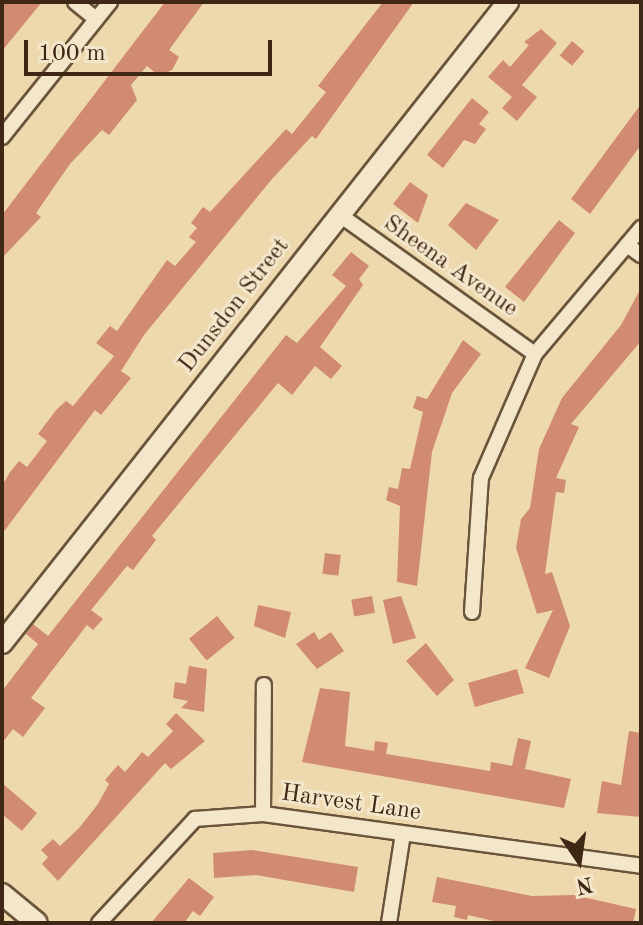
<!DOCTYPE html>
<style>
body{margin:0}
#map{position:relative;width:643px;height:925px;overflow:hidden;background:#eed9ae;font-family:"Old Standard TT",serif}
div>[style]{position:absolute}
.building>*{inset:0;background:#d18b72;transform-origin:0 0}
.roads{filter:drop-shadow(2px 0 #6a543b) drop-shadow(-2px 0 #6a543b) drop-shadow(0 2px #6a543b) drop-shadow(0 -2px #6a543b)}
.street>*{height:14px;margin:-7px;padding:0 7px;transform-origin:7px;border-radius:7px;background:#f4e6ca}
.secondary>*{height:20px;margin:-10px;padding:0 10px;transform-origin:10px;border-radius:10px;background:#f4e6ca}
span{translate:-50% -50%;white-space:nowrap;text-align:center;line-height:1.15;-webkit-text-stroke:6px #f4e6ca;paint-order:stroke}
.street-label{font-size:24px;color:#3e2715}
.frame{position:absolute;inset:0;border:4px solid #3e2715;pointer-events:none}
.north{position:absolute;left:539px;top:821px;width:80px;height:80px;-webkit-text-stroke:6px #f4e6ca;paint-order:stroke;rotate:167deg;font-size:22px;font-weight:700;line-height:32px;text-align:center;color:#3e2715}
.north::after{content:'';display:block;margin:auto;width:28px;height:36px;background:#3e2715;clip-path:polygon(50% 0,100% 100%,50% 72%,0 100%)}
.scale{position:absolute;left:24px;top:40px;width:248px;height:36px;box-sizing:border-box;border:4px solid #3e2715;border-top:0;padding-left:10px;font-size:24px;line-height:28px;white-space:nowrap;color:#3e2715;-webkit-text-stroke:6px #f4e6ca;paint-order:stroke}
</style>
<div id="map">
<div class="building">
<div style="clip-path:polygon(2px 2px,42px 2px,2px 51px)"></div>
<div style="clip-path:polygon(165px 2px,204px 2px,169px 50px,179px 57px,172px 70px,159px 76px,147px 66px,131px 85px,137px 100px,109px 135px,102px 130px,70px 164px,36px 213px,41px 217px,2px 258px,2px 215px)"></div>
<div style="clip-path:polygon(383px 2px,414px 2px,316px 139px,312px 136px,272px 179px,144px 335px,121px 371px,131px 378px,101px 415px,95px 410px,2px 534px,2px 486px,10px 472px,19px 461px,27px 467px,47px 441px,38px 434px,57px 409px,66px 401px,73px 406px,114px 356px,96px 343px,110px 326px,117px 331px,167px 260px,175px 266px,196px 242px,189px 237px,197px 228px,191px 223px,203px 207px,210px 212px,286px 129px,292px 134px,326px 92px,318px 86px)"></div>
<div style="clip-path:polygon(541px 29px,557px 43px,522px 85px,537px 97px,517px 121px,502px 108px,512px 97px,488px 77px,503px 60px,510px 67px,529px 45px,524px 42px)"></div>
<div style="left:572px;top:41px;width:16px;height:19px;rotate:40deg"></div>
<div style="clip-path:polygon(472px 98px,489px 112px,479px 124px,486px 129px,475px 144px,464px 140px,443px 168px,427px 155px)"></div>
<div style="clip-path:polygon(641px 104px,641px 145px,590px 214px,571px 199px)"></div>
<div style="clip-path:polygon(410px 182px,428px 195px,418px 223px,393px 204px)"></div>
<div style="clip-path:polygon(466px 203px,499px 220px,476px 250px,448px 225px)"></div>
<div style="clip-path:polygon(559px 220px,575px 233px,524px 302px,505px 287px)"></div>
<div style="clip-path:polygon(351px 252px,369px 266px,359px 279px,363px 285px,320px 347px,342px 366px,331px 379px,315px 366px,292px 395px,278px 383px,152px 536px,156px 540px,133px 570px,127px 566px,91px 610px,103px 619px,93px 630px,87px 625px,31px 698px,45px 708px,23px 737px,13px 729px,2px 743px,2px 691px,38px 644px,26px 634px,33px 624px,48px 636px,286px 335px,297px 343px,346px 286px,332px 275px)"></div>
<div style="clip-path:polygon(641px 288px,641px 341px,571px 424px,579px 427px,556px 478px,566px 480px,564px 493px,556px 492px,545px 574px,552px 572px,570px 626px,549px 678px,525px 668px,553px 610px,537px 614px,516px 548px,521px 519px,530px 508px,539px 449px,562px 398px,621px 325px)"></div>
<div style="clip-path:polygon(463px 340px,481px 354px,452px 393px,432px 452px,417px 586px,397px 582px,400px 506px,386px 500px,389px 487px,398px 489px,402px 468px,410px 469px,423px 412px,413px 408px,417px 396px,427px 399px)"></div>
<div style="left:325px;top:553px;width:16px;height:21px;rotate:7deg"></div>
<div style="left:372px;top:596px;width:17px;height:21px;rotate:80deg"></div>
<div style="clip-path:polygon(401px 596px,416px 638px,393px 644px,383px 600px)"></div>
<div style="clip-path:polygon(258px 605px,291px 612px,285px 638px,254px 626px)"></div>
<div style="left:217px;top:616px;width:28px;height:36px;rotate:51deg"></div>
<div style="clip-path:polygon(314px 632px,319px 640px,331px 632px,344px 651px,317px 669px,296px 644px)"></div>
<div style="clip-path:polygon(426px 643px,454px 680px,437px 696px,406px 661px)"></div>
<div style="clip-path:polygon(189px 666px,207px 669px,204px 712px,181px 708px,188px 701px,173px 698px,175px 682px,186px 684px)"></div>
<div style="left:517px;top:669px;width:25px;height:51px;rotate:74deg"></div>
<div style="clip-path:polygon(320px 688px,350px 692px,345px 746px,374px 751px,375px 741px,388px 743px,386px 754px,490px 771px,491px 762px,512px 766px,518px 738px,531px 741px,525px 769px,571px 779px,564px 808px,302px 762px)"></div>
<div style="clip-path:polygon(176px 713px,205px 741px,171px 769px,165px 763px,58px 881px,42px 864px,48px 857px,41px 850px,53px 839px,60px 846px,79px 828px,98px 804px,109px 784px,105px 780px,118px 765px,125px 772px,142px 752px,148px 757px,173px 731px,166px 724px)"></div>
<div style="clip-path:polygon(629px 731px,641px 733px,641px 817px,597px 813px,602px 781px,621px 785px)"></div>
<div style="clip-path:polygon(2px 783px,37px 813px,22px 831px,2px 814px)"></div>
<div style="clip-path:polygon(252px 850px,358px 867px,354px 892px,256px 875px,214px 878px,213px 853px)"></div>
<div style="clip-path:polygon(437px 877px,532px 896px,574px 895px,636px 909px,633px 923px,502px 923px,468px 915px,467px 920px,454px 917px,456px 906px,432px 902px)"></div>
<div style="clip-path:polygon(189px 878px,214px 897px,200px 916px,193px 911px,184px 923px,151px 923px)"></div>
</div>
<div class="roads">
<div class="street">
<div style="left:75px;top:2px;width:27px;rotate:39deg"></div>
<div style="left:2px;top:137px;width:173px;rotate:-51.3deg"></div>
<div style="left:340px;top:215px;width:239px;rotate:35.5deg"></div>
<div style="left:627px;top:245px;width:17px;rotate:36deg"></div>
<div style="left:472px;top:612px;width:134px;rotate:-86.2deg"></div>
<div style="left:481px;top:478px;width:135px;rotate:-66.5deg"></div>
<div style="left:535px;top:354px;width:165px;rotate:-49.9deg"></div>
<div style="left:263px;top:814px;width:129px;rotate:-89.6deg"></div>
<div style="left:99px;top:923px;width:142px;rotate:-47.3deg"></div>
<div style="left:195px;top:819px;width:68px;rotate:-4.2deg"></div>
<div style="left:263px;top:814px;width:382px;rotate:7.8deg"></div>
<div style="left:389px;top:923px;width:90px;rotate:-81.1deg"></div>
</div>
<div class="secondary">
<div style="left:2px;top:643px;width:817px;rotate:-51.71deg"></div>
<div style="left:2px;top:894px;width:45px;rotate:39.6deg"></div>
</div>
</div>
<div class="street-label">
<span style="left:450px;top:267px;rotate:35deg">Sheena Avenue</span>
<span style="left:235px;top:306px;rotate:-52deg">Dunsdon Street</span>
<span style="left:351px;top:804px;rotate:8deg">Harvest Lane</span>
</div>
<div class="frame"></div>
<div class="north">N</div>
<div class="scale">100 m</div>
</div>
